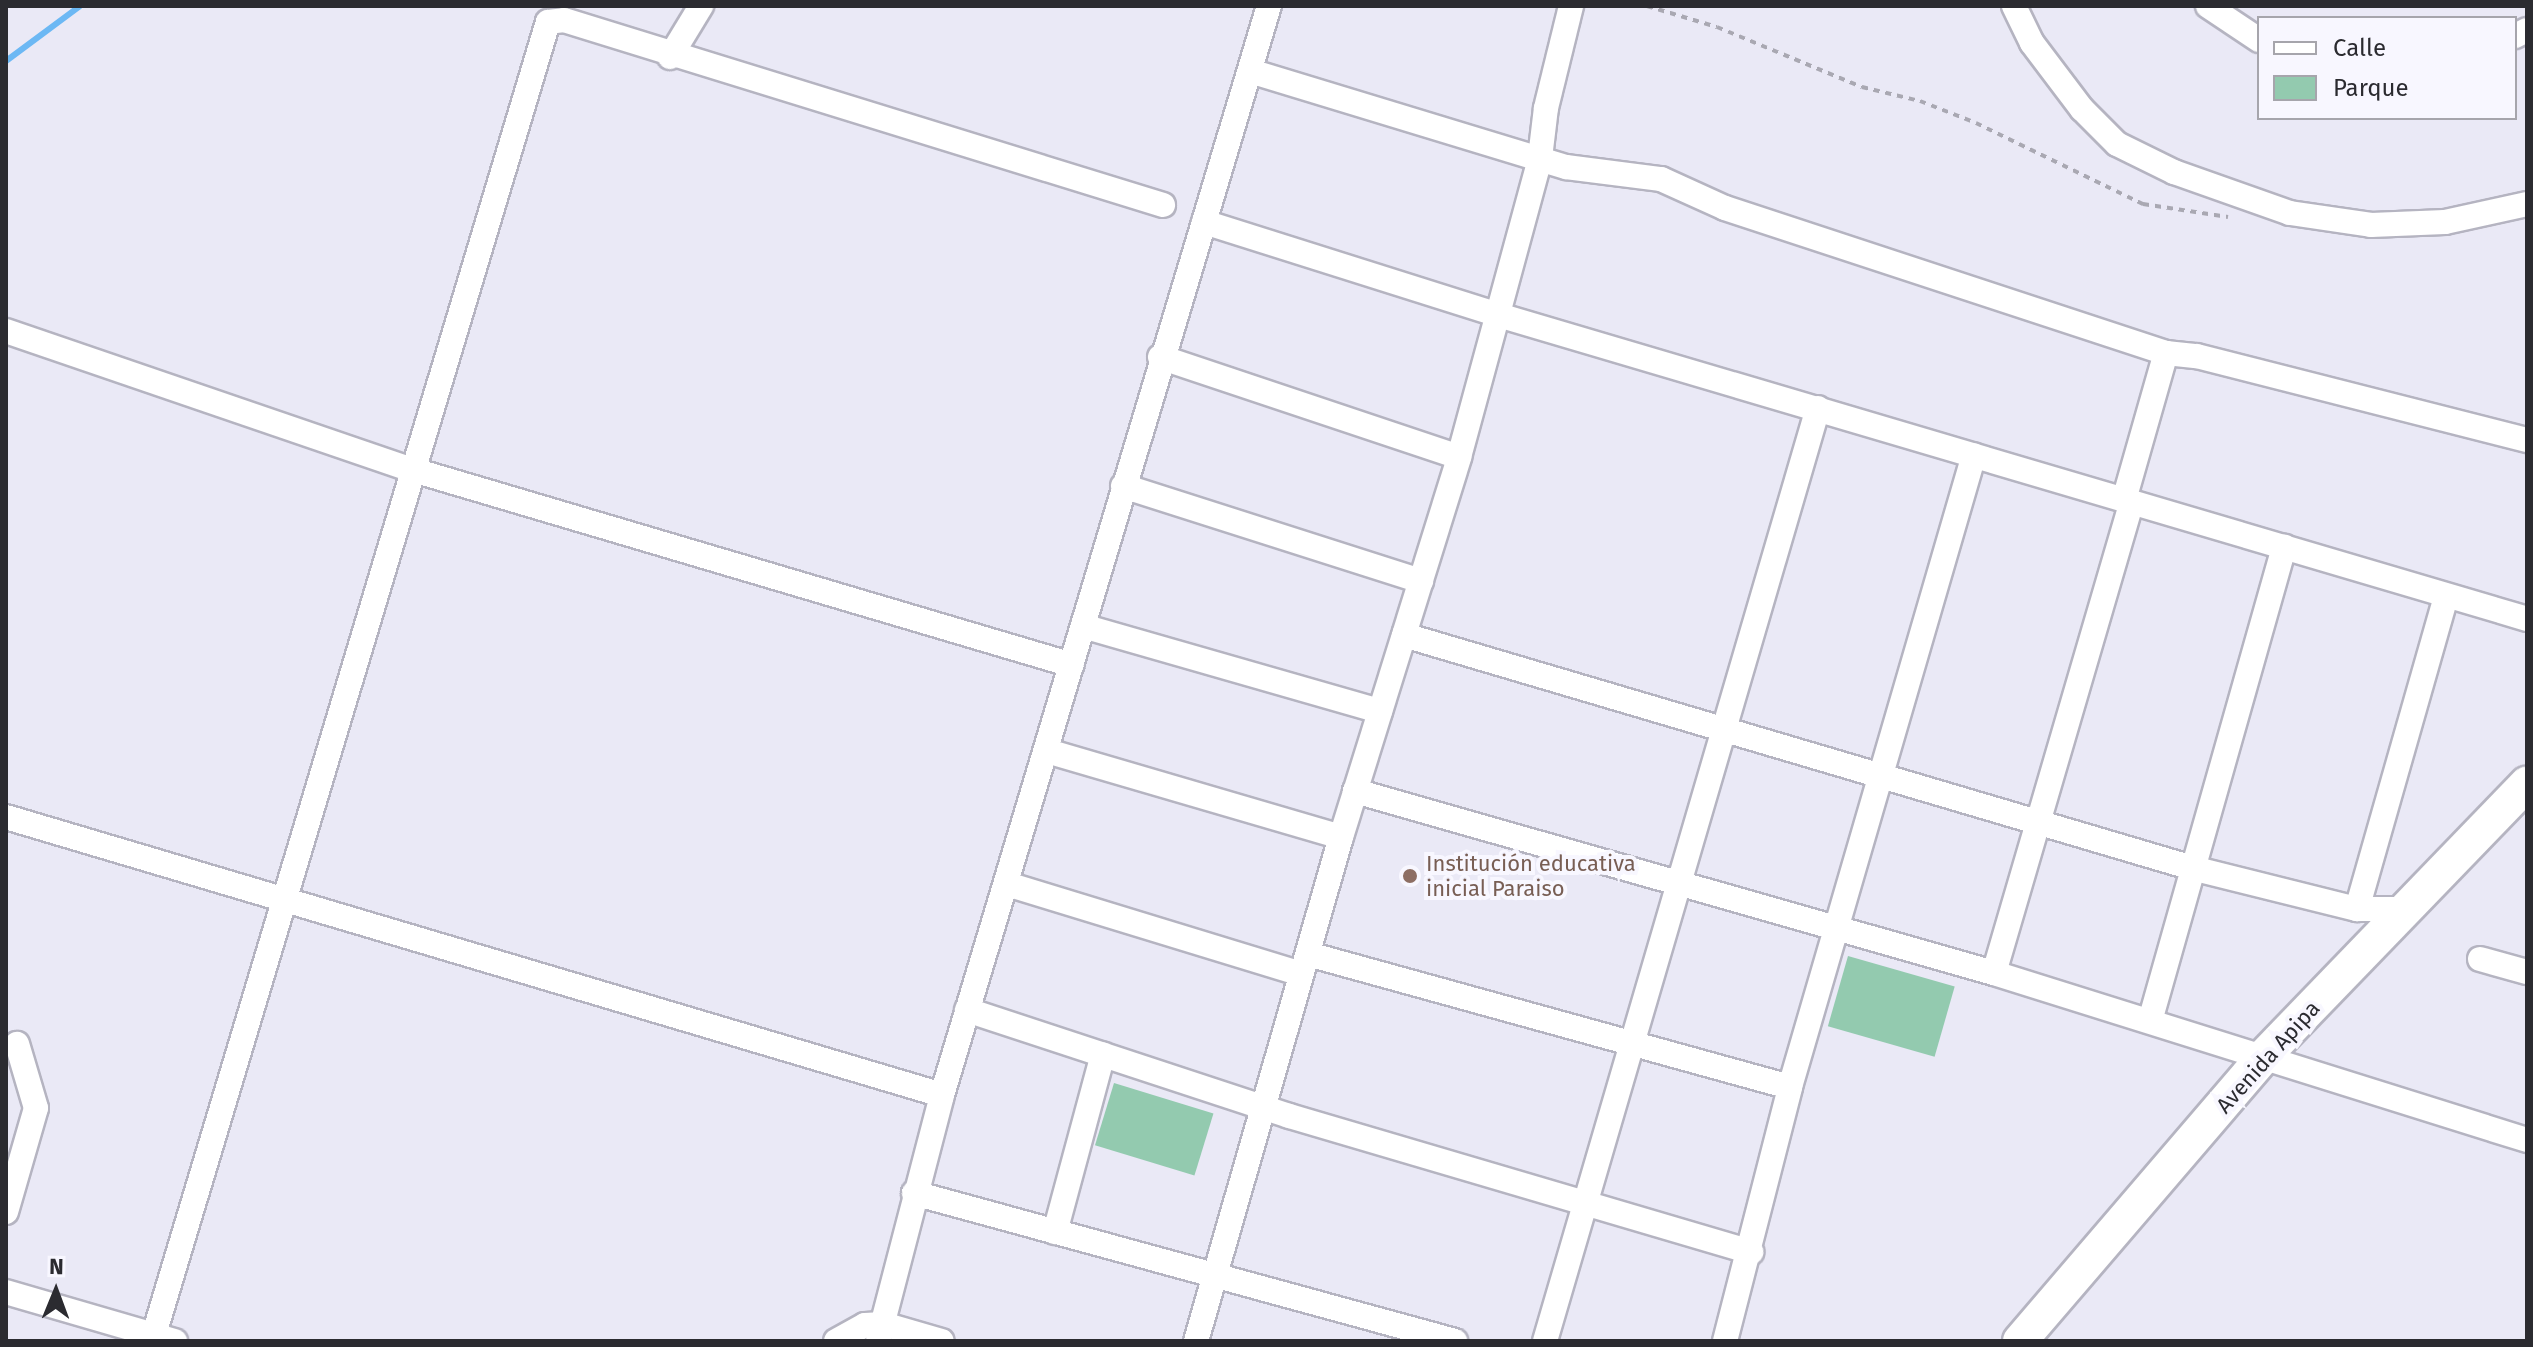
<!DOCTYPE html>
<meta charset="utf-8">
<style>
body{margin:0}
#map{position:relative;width:2533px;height:1347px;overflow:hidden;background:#eae9f6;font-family:"Fira Sans",sans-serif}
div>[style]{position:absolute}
.green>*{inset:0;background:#93caaf;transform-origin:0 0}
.stream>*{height:6px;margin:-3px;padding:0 3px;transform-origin:3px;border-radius:3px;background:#6cb8f4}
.path>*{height:4px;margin-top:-2px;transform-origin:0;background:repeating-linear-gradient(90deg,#a9a8b2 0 6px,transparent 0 12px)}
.roads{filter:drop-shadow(2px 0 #b5b4c1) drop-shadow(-2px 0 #b5b4c1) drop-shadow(0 2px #b5b4c1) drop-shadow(0 -2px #b5b4c1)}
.street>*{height:24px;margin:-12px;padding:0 12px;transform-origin:12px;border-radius:12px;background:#fff}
.secondary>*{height:34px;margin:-17px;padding:0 17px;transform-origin:17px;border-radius:17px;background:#fff}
.dots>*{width:22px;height:22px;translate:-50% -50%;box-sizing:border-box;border:4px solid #f8f7ff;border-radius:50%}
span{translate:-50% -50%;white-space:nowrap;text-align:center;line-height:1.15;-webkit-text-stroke:8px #f8f7ff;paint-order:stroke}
.education-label{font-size:22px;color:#785e54}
.left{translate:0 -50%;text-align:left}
.street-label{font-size:22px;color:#2b2b30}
.frame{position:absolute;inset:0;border:8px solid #2b2b30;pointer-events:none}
.legend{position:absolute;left:2257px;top:16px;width:260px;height:104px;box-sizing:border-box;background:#f8f7ff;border:2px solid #a6a5ac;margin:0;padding:10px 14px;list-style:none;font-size:24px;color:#2b2b30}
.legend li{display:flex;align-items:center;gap:16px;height:40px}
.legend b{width:40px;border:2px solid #a6a5ac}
.north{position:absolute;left:16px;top:1251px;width:80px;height:80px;-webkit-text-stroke:6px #f8f7ff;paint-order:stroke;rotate:1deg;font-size:22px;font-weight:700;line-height:32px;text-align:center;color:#2b2b30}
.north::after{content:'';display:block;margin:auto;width:28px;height:36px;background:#2b2b30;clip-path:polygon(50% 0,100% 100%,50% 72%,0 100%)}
</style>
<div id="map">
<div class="green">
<div style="left:1848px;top:956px;width:111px;height:73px;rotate:16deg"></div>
<div style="left:1114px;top:1083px;width:104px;height:65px;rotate:17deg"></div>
</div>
<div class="stream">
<div style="left:6px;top:61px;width:92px;rotate:-36.6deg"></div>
</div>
<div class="path">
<div style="left:1647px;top:6px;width:73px;rotate:16.7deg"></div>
<div style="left:1717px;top:27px;width:157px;rotate:22.5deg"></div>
<div style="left:1862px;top:87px;width:60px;rotate:13.6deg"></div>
<div style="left:1920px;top:101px;width:60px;rotate:21.4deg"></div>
<div style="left:1976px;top:123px;width:186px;rotate:25.9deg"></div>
<div style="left:2143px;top:204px;width:86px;rotate:8.7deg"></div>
</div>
<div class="roads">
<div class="street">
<div style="left:2014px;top:6px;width:41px;rotate:64.1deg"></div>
<div style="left:2032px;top:43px;width:83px;rotate:52.9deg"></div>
<div style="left:2082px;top:109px;width:49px;rotate:45deg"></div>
<div style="left:2117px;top:144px;width:64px;rotate:26.2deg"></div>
<div style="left:2174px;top:172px;width:123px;rotate:19.5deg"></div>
<div style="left:2290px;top:213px;width:82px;rotate:8.4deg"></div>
<div style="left:2371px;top:225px;width:74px;rotate:-2.3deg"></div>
<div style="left:2445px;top:222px;width:84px;rotate:-12.4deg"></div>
<div style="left:2208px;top:6px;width:61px;rotate:33.7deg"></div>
<div style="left:2515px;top:36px;width:13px;rotate:-27deg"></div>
<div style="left:670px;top:57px;width:60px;rotate:-58.7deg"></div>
<div style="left:1250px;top:71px;width:330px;rotate:16.9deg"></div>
<div style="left:1566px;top:167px;width:96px;rotate:7.2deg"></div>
<div style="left:1661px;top:179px;width:70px;rotate:24.4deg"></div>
<div style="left:1725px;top:208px;width:464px;rotate:18.2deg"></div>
<div style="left:2166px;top:353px;width:31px;rotate:6deg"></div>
<div style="left:2197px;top:356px;width:341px;rotate:14.3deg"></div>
<div style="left:1204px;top:222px;width:305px;rotate:17.5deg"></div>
<div style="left:1495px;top:314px;width:1076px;rotate:16.46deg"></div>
<div style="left:6px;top:331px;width:427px;rotate:18.9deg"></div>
<div style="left:410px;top:469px;width:690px;rotate:16.49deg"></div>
<div style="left:1160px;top:357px;width:315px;rotate:18.5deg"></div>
<div style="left:1123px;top:486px;width:313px;rotate:17.7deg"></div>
<div style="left:2124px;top:500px;width:153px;rotate:-74.1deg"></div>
<div style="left:1083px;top:626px;width:309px;rotate:16deg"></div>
<div style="left:1404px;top:635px;width:826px;rotate:16.46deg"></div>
<div style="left:2196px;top:869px;width:166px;rotate:14deg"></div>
<div style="left:2357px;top:909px;width:54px"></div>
<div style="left:1047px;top:751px;width:306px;rotate:16.3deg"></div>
<div style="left:1355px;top:791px;width:664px;rotate:15.9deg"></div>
<div style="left:1994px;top:973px;width:559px;rotate:17.4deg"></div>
<div style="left:6px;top:817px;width:976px;rotate:16.54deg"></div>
<div style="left:1007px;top:884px;width:307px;rotate:17deg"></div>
<div style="left:2357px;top:909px;width:324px;rotate:-74.1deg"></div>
<div style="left:1308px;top:954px;width:500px;rotate:15.43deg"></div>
<div style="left:2480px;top:959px;width:49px;rotate:15.5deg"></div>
<div style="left:1994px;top:973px;width:491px;rotate:-73.7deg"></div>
<div style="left:967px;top:1010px;width:339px;rotate:18.2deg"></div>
<div style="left:1289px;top:1116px;width:482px;rotate:16.4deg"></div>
<div style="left:2150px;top:1021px;width:493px;rotate:-74.2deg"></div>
<div style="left:914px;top:1193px;width:561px;rotate:15.3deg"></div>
<div style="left:6px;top:1212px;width:108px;rotate:-73.9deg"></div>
<div style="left:36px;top:1108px;width:67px;rotate:-106.5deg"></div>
<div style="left:1055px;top:1232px;width:184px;rotate:-74.9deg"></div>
<div style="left:6px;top:1292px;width:176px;rotate:16.2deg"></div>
<div style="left:152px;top:1341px;width:1377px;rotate:-73.29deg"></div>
<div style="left:548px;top:22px;width:16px;rotate:-7deg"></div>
<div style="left:564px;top:20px;width:627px;rotate:17.16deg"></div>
<div style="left:836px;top:1341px;width:33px;rotate:-29deg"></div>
<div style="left:865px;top:1325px;width:18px;rotate:-3deg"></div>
<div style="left:883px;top:1324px;width:61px;rotate:16.1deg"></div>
<div style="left:878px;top:1341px;width:254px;rotate:-75.4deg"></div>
<div style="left:942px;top:1095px;width:1137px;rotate:-73.29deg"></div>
<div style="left:1196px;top:1341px;width:524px;rotate:-73.95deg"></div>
<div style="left:1341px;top:837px;width:398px;rotate:-72.7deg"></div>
<div style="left:1459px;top:457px;width:310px;rotate:-74.8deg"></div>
<div style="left:1540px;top:158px;width:50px;rotate:-83.2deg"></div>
<div style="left:1546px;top:108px;width:105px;rotate:-76.2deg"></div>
<div style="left:1545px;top:1341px;width:972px;rotate:-73.69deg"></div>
<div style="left:1725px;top:1341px;width:262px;rotate:-75.6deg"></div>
<div style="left:1790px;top:1087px;width:658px;rotate:-73.77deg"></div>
</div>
<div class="secondary">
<div style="left:2020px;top:1341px;width:374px;rotate:-49.4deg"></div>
<div style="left:2263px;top:1057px;width:380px;rotate:-46deg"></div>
</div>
</div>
<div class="dots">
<div style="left:1410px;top:876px;background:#8d6e63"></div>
</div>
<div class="education-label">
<span class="left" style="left:1426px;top:876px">Institución educativa<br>inicial Paraiso</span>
</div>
<div class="street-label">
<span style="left:2268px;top:1057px;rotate:-48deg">Avenida Apipa</span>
</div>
<div class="frame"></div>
<ul class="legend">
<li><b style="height:10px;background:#fff"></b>Calle</li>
<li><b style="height:22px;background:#93caaf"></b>Parque</li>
</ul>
<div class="north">N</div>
</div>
